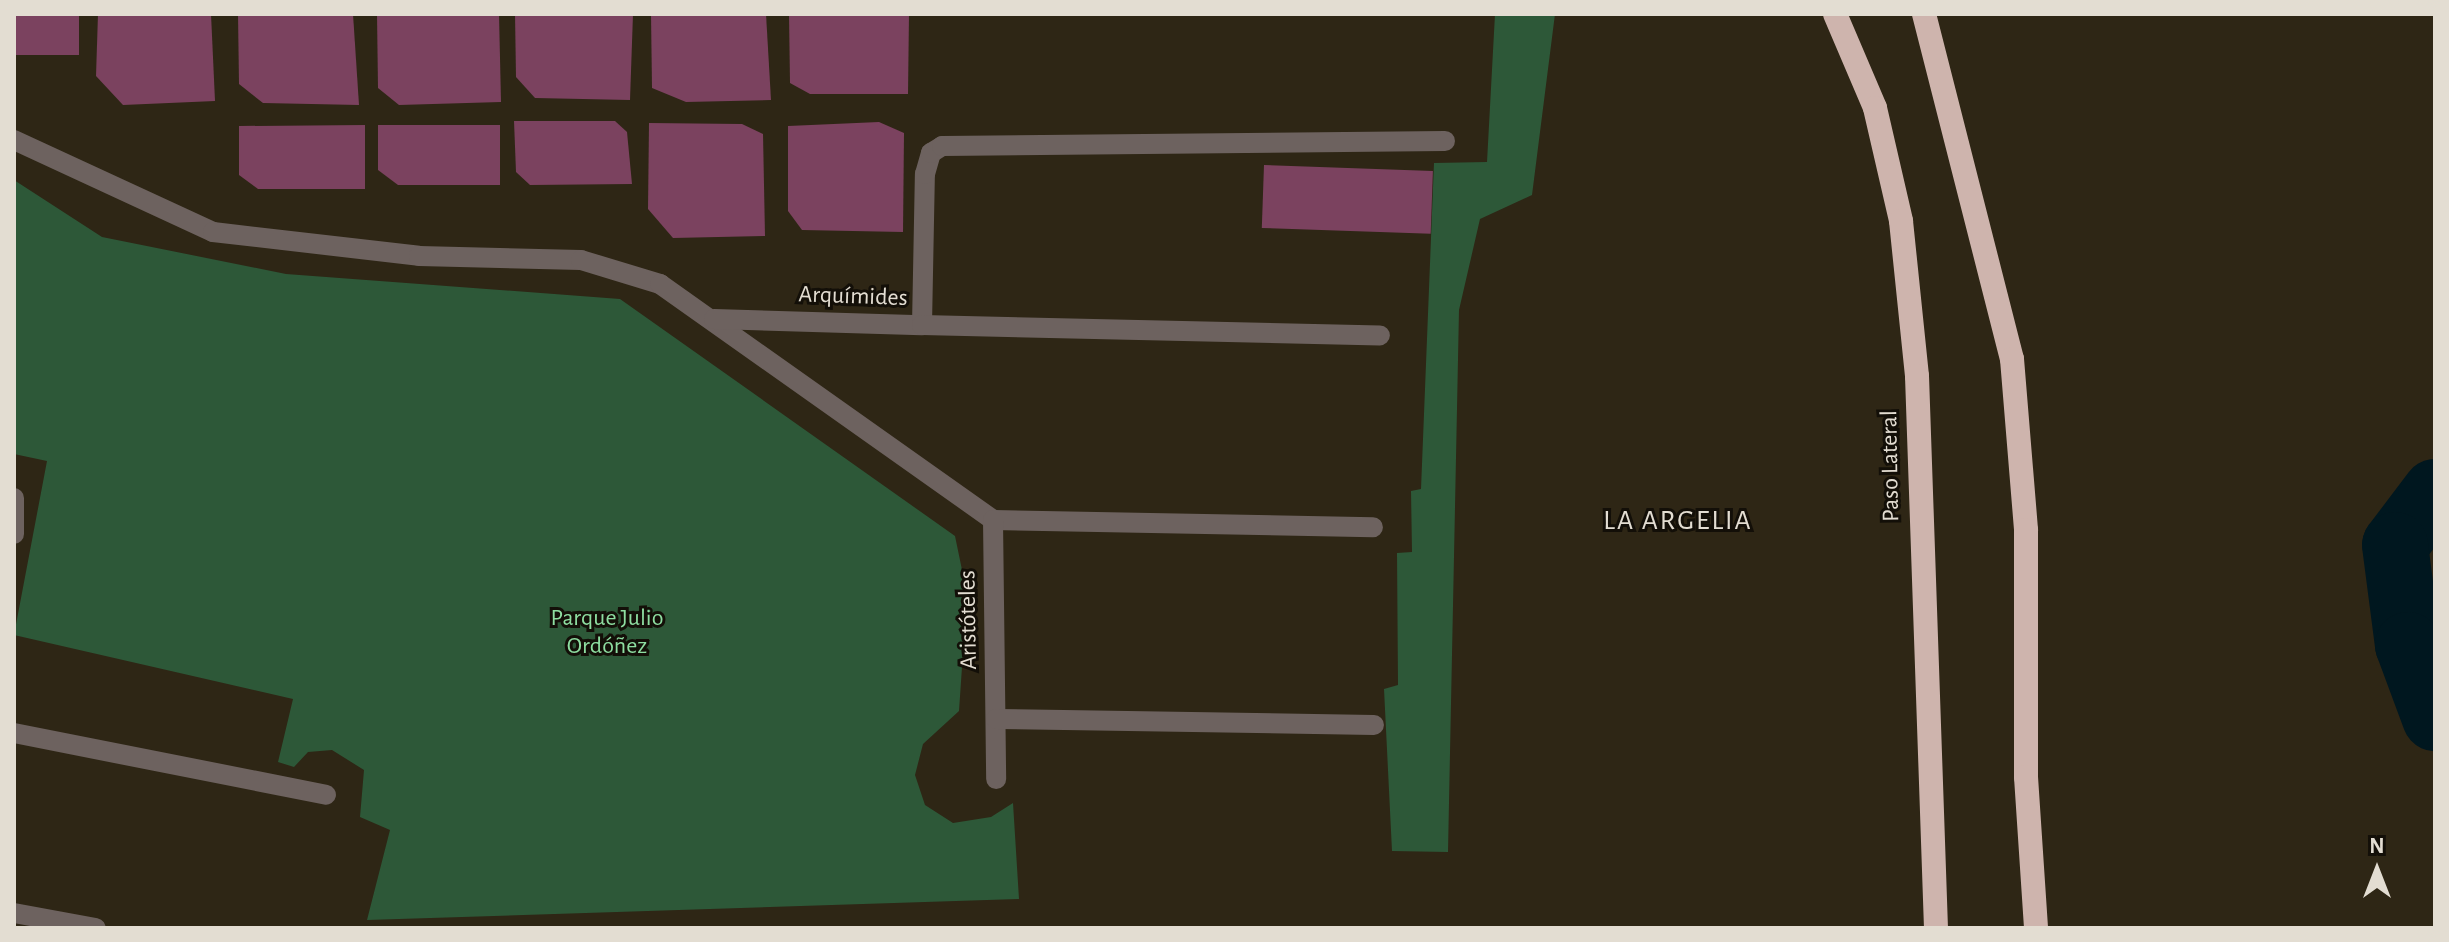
<!DOCTYPE html>
<meta charset="utf-8">
<style>
body{margin:0}
#map{position:relative;width:2449px;height:942px;overflow:hidden;background:#2e2615;font-family:"Alegreya Sans",sans-serif}
div>[style]{position:absolute}
.green>*{inset:0;background:#2d5838}
.river>*{height:66px;margin:-33px;padding:0 33px;transform-origin:33px;border-radius:33px;background:#00171f}
.building>*{inset:0;background:#7b425f;transform-origin:0 0}
.street>*{height:20px;margin:-10px;padding:0 10px;transform-origin:10px;border-radius:10px;background:#6d625f}
.highway>*{height:24px;margin:-12px;padding:0 12px;transform-origin:12px;border-radius:12px;background:#ceb4ad}
span{translate:-50% -50%;white-space:nowrap;text-align:center;line-height:1.15;-webkit-text-stroke:6px #130f08;paint-order:stroke}
.street-label{font-size:24px;color:#e3ddd2}
.park-label{font-size:24px;color:#8edea1}
.quarter-label{font-size:28px;color:#e3ddd2;letter-spacing:2px}
.frame{position:absolute;inset:0;border:16px solid #e3ddd2;pointer-events:none}
.north{position:absolute;left:2337px;top:830px;width:80px;height:80px;-webkit-text-stroke:6px #130f08;paint-order:stroke;rotate:0deg;font-size:22px;font-weight:700;line-height:32px;text-align:center;color:#e3ddd2}
.north::after{content:'';display:block;margin:auto;width:28px;height:36px;background:#e3ddd2;clip-path:polygon(50% 0,100% 100%,50% 72%,0 100%)}
</style>
<div id="map">
<div class="green">
<div style="clip-path:polygon(1495px 14px,1555px 14px,1532px 195px,1480px 219px,1459px 310px,1448px 852px,1392px 851px,1384px 689px,1398px 685px,1397px 553px,1412px 552px,1411px 491px,1421px 489px,1434px 163px,1487px 162px)"></div>
<div style="clip-path:polygon(14px 180px,102px 237px,286px 274px,620px 299px,955px 536px,967px 594px,959px 711px,923px 744px,915px 775px,925px 805px,953px 823px,991px 817px,1013px 803px,1019px 899px,367px 920px,390px 830px,360px 817px,364px 770px,332px 750px,308px 752px,294px 767px,278px 762px,293px 699px,14px 635px,47px 461px,14px 454px)"></div>
</div>
<div class="river">
<div style="left:2435px;top:492px;width:66px;rotate:127deg"></div>
<div style="left:2395px;top:545px;width:101px;rotate:82.6deg"></div>
<div style="left:2408px;top:645px;width:78px;rotate:69.7deg"></div>
</div>
<div class="building">
<div style="left:14px;top:14px;width:65px;height:41px"></div>
<div style="clip-path:polygon(98px 14px,211px 14px,215px 101px,123px 105px,96px 76px)"></div>
<div style="clip-path:polygon(238px 14px,353px 14px,359px 105px,263px 103px,239px 84px)"></div>
<div style="clip-path:polygon(377px 14px,499px 14px,501px 102px,399px 105px,378px 88px)"></div>
<div style="clip-path:polygon(515px 14px,633px 14px,630px 100px,535px 98px,516px 77px)"></div>
<div style="clip-path:polygon(651px 14px,766px 14px,771px 100px,686px 102px,652px 88px)"></div>
<div style="clip-path:polygon(789px 14px,909px 14px,908px 94px,810px 94px,790px 83px)"></div>
<div style="clip-path:polygon(514px 121px,615px 121px,627px 132px,632px 184px,530px 185px,516px 172px)"></div>
<div style="clip-path:polygon(879px 122px,904px 133px,903px 232px,802px 230px,788px 211px,788px 126px)"></div>
<div style="clip-path:polygon(649px 123px,742px 124px,763px 134px,765px 236px,673px 238px,648px 209px)"></div>
<div style="clip-path:polygon(365px 125px,365px 189px,258px 189px,239px 175px,239px 126px)"></div>
<div style="clip-path:polygon(378px 125px,500px 125px,500px 185px,398px 185px,378px 170px)"></div>
<div style="left:1264px;top:165px;width:169px;height:63px;rotate:2deg"></div>
</div>
<div class="street">
<div style="left:14px;top:140px;width:219px;rotate:24.8deg"></div>
<div style="left:213px;top:232px;width:207px;rotate:6.6deg"></div>
<div style="left:419px;top:256px;width:162px;rotate:1.4deg"></div>
<div style="left:581px;top:260px;width:83px;rotate:16.9deg"></div>
<div style="left:660px;top:284px;width:408px;rotate:35.3deg"></div>
<div style="left:993px;top:520px;width:380px;rotate:1.1deg"></div>
<div style="left:714px;top:319px;width:208px;rotate:1.7deg"></div>
<div style="left:922px;top:325px;width:151px;rotate:-88.9deg"></div>
<div style="left:925px;top:174px;width:22px;rotate:-74deg"></div>
<div style="left:931px;top:153px;width:13px;rotate:-32deg"></div>
<div style="left:942px;top:146px;width:503px;rotate:-0.57deg"></div>
<div style="left:922px;top:325px;width:458px;rotate:1.3deg"></div>
<div style="left:14px;top:498px;width:36px;rotate:90deg"></div>
<div style="left:993px;top:520px;width:259px;rotate:89.3deg"></div>
<div style="left:996px;top:719px;width:378px;rotate:0.9deg"></div>
<div style="left:14px;top:733px;width:318px;rotate:11.2deg"></div>
<div style="left:14px;top:913px;width:83px;rotate:10.4deg"></div>
</div>
<div class="highway">
<div style="left:1835px;top:14px;width:102px;rotate:66.9deg"></div>
<div style="left:1875px;top:108px;width:116px;rotate:77deg"></div>
<div style="left:1901px;top:221px;width:156px;rotate:84.1deg"></div>
<div style="left:1917px;top:376px;width:552px;rotate:88.03deg"></div>
<div style="left:1924px;top:14px;width:356px;rotate:75.7deg"></div>
<div style="left:2012px;top:359px;width:172px;rotate:85.3deg"></div>
<div style="left:2026px;top:530px;width:247px;rotate:90deg"></div>
<div style="left:2026px;top:777px;width:151px;rotate:86.2deg"></div>
</div>
<div class="street-label">
<span style="left:853px;top:297px;rotate:2deg">Arquímides</span>
<span style="left:1891px;top:466px;rotate:-91deg">Paso Lateral</span>
<span style="left:969px;top:620px;rotate:-91deg">Aristóteles</span>
</div>
<div class="park-label">
<span style="left:607px;top:633px">Parque Julio<br>Ordóñez</span>
</div>
<div class="quarter-label">
<span style="left:1678px;top:521px">LA ARGELIA</span>
</div>
<div class="frame"></div>
<div class="north">N</div>
</div>
